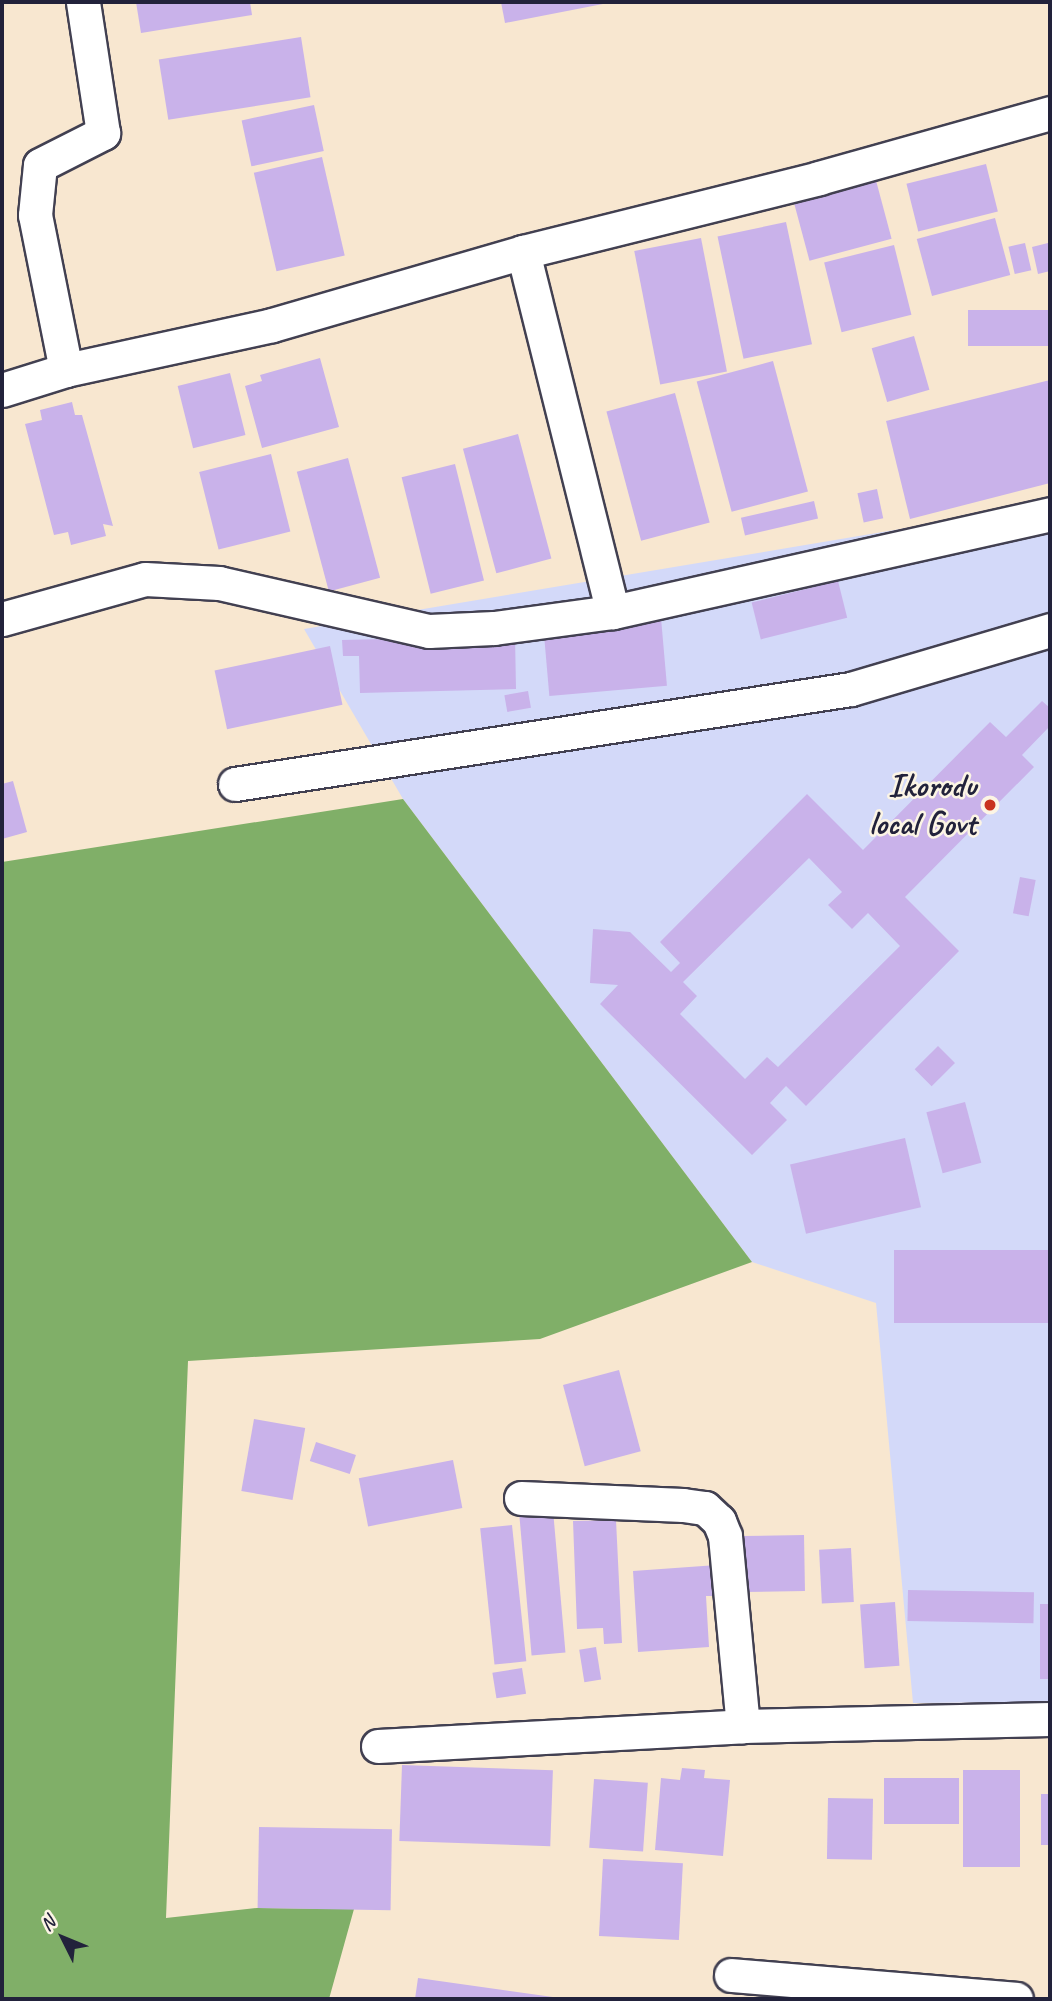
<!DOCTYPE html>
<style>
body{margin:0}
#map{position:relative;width:1052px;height:2001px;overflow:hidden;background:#f8e7d0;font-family:Caveat,sans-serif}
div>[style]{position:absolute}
.built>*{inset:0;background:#d3d9f9}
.forest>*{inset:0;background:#80af68}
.building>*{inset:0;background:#c9b2ea;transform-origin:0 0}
.roads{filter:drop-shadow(2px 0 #424051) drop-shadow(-2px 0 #424051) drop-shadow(0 2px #424051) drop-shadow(0 -2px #424051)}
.minor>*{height:33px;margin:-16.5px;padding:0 16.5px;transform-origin:16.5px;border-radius:16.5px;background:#fff}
.dots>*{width:19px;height:19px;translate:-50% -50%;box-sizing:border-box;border:4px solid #fcf5e5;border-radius:50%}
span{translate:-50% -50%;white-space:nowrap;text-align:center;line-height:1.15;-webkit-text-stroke:5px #fcf5e5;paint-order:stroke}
.poi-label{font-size:33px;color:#22223b;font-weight:700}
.right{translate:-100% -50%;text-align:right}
.frame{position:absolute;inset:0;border:4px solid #22223b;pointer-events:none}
.north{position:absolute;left:28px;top:1903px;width:70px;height:70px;-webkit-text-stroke:5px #fcf5e5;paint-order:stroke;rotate:313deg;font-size:19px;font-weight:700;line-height:28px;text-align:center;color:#22223b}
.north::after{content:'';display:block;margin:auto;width:24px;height:32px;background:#22223b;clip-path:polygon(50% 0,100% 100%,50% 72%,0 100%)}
</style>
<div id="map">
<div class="built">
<div style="clip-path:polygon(1050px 504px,1050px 1702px,913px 1703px,876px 1303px,752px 1262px,403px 799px,304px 629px)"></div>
</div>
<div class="forest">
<div style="clip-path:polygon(403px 799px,752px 1262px,540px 1339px,188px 1361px,166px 1918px,257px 1908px,354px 1909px,329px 1999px,2px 1999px,2px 862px)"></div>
</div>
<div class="building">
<div style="clip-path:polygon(136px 2px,250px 2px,252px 15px,141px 33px)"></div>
<div style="clip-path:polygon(501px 2px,607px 2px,608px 3px,505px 23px)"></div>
<div style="left:301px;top:37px;width:61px;height:144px;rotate:81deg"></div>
<div style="left:314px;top:105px;width:47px;height:74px;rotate:78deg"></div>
<div style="left:322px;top:157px;width:101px;height:70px;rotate:77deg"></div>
<div style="left:986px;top:164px;width:49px;height:82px;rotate:76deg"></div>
<div style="left:874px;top:173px;width:68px;height:85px;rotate:75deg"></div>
<div style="left:995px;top:218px;width:59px;height:81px;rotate:75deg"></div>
<div style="left:786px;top:222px;width:125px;height:70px;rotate:78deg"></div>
<div style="left:701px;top:238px;width:136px;height:68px;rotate:79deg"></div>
<div style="left:1025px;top:243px;width:28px;height:17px;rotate:77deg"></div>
<div style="clip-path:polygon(1048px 243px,1050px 271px,1038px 274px,1032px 247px)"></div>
<div style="left:894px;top:245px;width:72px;height:72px;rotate:76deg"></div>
<div style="left:1050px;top:310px;width:36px;height:82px;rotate:90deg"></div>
<div style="left:914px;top:336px;width:56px;height:44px;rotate:74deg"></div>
<div style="clip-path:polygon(320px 358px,339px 427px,262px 448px,245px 386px,262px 381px,260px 375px)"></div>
<div style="left:773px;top:361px;width:135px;height:79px;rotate:75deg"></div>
<div style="left:230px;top:373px;width:64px;height:54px;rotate:76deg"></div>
<div style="clip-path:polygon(1050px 380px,1050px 483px,910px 519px,886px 421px)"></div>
<div style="left:675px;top:393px;width:134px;height:71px;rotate:75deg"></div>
<div style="clip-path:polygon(72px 402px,75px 415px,82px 415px,113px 526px,103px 524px,106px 536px,71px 545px,68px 532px,54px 535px,25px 424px,42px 420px,40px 410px)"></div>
<div style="left:518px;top:434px;width:129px;height:57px;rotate:75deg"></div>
<div style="left:271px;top:454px;width:80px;height:74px;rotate:76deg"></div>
<div style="left:348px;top:458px;width:124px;height:53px;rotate:75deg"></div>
<div style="left:455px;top:464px;width:120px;height:55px;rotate:76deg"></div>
<div style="left:877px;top:489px;width:30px;height:20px;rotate:78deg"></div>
<div style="left:814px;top:501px;width:18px;height:75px;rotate:77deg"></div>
<div style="left:838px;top:581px;width:38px;height:89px;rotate:76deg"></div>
<div style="left:661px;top:618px;width:68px;height:118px;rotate:85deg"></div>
<div style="clip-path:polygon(515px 636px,516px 689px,360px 693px,359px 656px,343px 656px,342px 640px)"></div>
<div style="left:330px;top:646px;width:60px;height:118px;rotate:78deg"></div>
<div style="left:528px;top:691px;width:17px;height:24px;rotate:80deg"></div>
<div style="clip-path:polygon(evenodd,1042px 701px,1050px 708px,1050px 726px,1022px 755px,1034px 767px,905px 897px,959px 951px,806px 1106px,786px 1086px,770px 1103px,787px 1120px,752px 1155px,600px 1004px,618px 985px,590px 983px,593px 929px,630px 932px,671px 972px,680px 963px,660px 942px,807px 794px,863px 850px,990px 722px,1006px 737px,1042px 701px,809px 858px,842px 892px,828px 905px,852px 929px,868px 913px,900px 946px,778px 1067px,767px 1057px,745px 1079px,680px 1014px,697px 996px,683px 982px,809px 858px)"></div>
<div style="clip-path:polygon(13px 781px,27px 832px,2px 839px,2px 784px)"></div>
<div style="left:1020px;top:877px;width:16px;height:37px;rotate:11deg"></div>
<div style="left:938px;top:1046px;width:24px;height:33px;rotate:45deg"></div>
<div style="left:965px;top:1102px;width:63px;height:40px;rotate:75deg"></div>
<div style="left:905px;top:1138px;width:71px;height:118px;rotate:77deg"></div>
<div style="left:1050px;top:1250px;width:73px;height:156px;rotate:90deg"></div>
<div style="left:619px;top:1370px;width:84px;height:58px;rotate:75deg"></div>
<div style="left:254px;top:1419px;width:52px;height:73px;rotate:10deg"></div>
<div style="left:316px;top:1442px;width:42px;height:20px;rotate:18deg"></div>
<div style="left:453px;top:1460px;width:49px;height:96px;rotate:79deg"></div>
<div style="left:553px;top:1510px;width:143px;height:34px;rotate:85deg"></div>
<div style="clip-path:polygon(616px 1520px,622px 1643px,604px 1644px,603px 1628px,577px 1629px,573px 1521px)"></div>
<div style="left:512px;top:1525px;width:137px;height:32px;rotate:84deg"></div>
<div style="left:804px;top:1535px;width:56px;height:61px;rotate:89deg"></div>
<div style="left:851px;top:1548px;width:54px;height:32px;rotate:87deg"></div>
<div style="clip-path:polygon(717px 1565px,718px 1596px,706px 1596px,709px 1647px,638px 1652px,633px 1571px)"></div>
<div style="left:908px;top:1590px;width:126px;height:31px;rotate:1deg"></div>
<div style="left:895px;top:1602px;width:64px;height:35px;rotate:86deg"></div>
<div style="left:1050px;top:1604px;width:75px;height:10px;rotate:90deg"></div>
<div style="left:596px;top:1647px;width:33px;height:17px;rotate:81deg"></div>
<div style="left:522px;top:1668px;width:26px;height:30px;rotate:81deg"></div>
<div style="left:402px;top:1765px;width:151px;height:76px;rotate:2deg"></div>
<div style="clip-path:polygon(682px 1768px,705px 1770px,704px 1778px,730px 1780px,723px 1856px,655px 1850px,661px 1778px,680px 1780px)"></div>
<div style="left:963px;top:1770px;width:57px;height:97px"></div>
<div style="left:959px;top:1778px;width:46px;height:75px;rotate:90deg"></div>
<div style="left:594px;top:1779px;width:54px;height:69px;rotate:4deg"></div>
<div style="left:1041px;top:1794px;width:9px;height:51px"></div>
<div style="left:828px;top:1798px;width:45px;height:61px;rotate:1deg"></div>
<div style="left:259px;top:1827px;width:133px;height:81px;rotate:1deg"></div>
<div style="left:603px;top:1859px;width:80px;height:77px;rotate:3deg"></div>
<div style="clip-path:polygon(418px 1978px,560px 1998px,560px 1999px,415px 1999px)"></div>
</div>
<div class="roads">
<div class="minor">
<div style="left:523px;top:252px;width:371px;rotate:76deg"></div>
<div style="left:66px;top:370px;width:158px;rotate:-101.3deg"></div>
<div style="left:35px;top:215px;width:50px;rotate:-84.3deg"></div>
<div style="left:40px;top:165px;width:71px;rotate:-26.9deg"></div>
<div style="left:103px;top:133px;width:133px;rotate:-98.7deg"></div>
<div style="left:2px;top:390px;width:67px;rotate:-17.4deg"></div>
<div style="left:66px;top:370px;width:211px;rotate:-12.3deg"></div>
<div style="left:272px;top:325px;width:261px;rotate:-16.2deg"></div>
<div style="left:523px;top:252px;width:305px;rotate:-14deg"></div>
<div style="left:819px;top:178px;width:240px;rotate:-15.7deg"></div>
<div style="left:2px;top:619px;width:148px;rotate:-15.6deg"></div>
<div style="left:145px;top:579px;width:74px;rotate:3.1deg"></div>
<div style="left:219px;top:583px;width:215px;rotate:12.9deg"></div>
<div style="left:429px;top:631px;width:65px;rotate:-2.6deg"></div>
<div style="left:494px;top:628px;width:120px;rotate:-7.7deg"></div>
<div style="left:613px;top:612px;width:448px;rotate:-12.6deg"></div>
<div style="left:235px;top:784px;width:623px;rotate:-8.77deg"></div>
<div style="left:851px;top:689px;width:208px;rotate:-16.5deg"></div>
<div style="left:521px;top:1498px;width:162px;rotate:2.5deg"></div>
<div style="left:683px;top:1505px;width:22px;rotate:8deg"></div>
<div style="left:705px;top:1508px;width:19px;rotate:43deg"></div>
<div style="left:719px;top:1521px;width:16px;rotate:68deg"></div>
<div style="left:725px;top:1536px;width:191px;rotate:84.6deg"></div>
<div style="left:378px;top:1746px;width:366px;rotate:-3.1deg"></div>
<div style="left:743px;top:1726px;width:307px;rotate:-1.3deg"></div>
<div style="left:731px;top:1975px;width:286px;rotate:4.8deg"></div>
</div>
</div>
<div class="dots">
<div style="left:990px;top:805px;background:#c8321e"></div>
</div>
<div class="poi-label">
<span class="right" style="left:976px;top:805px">Ikorodu<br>local Govt</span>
</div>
<div class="frame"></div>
<div class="north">N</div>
</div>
